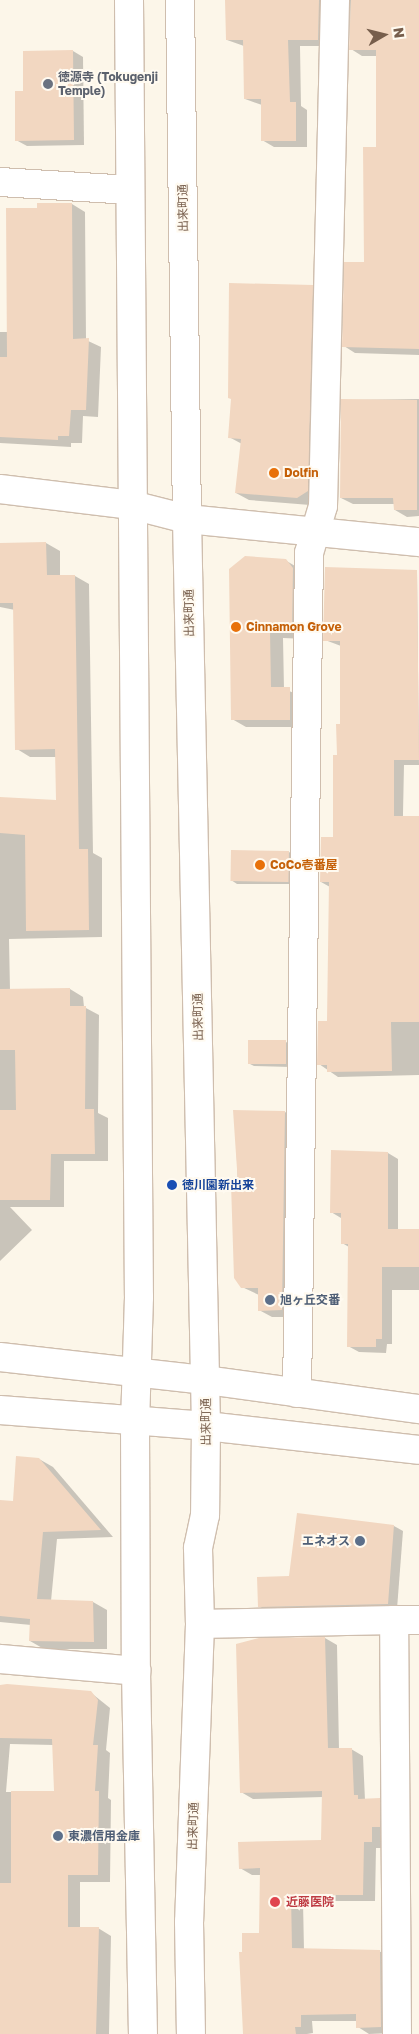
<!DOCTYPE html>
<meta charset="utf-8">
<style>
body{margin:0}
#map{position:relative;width:419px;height:2034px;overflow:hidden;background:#fcf6e9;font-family:"Golos Text","Noto Sans JP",sans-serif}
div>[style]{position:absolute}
.shadow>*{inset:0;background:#0003}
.building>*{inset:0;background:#f2d7c1;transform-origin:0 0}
.roads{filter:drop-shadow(1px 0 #cfbeae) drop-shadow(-1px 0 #cfbeae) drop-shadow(0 1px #cfbeae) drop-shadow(0 -1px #cfbeae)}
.street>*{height:28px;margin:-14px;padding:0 14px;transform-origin:14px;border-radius:14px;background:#fff}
.secondary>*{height:28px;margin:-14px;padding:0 14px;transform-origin:14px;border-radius:14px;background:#fff}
.dots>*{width:14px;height:14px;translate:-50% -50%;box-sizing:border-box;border:2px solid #fffaf0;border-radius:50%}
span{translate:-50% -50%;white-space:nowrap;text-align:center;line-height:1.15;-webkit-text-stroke:4px #fffaf0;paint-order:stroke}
.worship-label{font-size:12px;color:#5b616d;font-weight:700}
.left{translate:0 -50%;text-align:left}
.street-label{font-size:12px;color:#775e4c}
.food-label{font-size:12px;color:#c56008;font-weight:700}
.transit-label{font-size:12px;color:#164399;font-weight:700}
.service-label{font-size:12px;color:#4e5e75;font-weight:700}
.right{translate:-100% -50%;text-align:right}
.health-label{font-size:12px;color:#be3a42;font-weight:700}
.north{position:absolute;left:359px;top:10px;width:50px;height:50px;-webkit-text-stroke:4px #fffaf0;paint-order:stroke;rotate:82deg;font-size:14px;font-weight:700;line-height:20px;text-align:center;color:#775e4c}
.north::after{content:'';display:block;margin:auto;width:18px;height:22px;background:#775e4c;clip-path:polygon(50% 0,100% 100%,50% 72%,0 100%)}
</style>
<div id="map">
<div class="shadow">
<div style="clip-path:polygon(226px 0,335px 0,330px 46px,300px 46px,301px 106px,307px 110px,307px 147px,274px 147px,262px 140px,262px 105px,245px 99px,244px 46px,227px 40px)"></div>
<div style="clip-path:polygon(350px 0,419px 0,419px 355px,355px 353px,344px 346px,365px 263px,377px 148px,377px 56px,362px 56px,351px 49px)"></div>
<div style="clip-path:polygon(73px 51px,83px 57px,84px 145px,27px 146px,16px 140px,24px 93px)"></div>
<div style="clip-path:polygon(72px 204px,85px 212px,86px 340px,101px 347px,98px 417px,83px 416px,82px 443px,71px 443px,71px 447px,0 443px,0 332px,8px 332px,38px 210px)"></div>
<div style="clip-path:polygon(312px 286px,325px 293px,310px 505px,249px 500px,236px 493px,242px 444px,229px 437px)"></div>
<div style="clip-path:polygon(419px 399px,419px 516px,407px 517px,395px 510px,395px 504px,353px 504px,341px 498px,342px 400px)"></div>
<div style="clip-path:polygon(46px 543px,60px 551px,60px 576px,75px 576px,89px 584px,93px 853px,102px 858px,102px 937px,9px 939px,10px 990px,70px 989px,83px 997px,84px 1007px,99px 1015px,98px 1113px,108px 1118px,108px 1161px,64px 1161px,64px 1207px,10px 1207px,32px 1230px,0 1261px,0 798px,57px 801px,56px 757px,30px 757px,17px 749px,15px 610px,0 607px,0 544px)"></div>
<div style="clip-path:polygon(285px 560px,300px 569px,306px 639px,283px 638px,284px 689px,304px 697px,304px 727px,246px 727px,232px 719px)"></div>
<div style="clip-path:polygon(417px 571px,419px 765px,404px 765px,402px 863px,419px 864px,419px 1075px,338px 1077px,319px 1064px,329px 1022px,330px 887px,321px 882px,335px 838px,342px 725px,341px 646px,325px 640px)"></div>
<div style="clip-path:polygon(289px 852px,294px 855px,294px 884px,237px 884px,231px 880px)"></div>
<div style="clip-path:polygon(249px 1041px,286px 1042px,291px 1045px,291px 1067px,254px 1066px,248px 1063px)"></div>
<div style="clip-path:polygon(235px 1112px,285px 1112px,298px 1120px,295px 1317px,272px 1317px,259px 1310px,259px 1295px,242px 1287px)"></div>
<div style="clip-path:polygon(388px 1153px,398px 1159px,398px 1230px,419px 1231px,419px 1290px,392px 1290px,392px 1344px,387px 1344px,386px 1353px,359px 1352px,348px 1346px,349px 1247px,342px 1243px,341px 1218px,331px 1212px)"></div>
<div style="clip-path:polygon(39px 1459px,53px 1467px,113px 1537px,57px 1539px,51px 1601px,93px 1602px,107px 1610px,107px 1649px,44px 1649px,30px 1641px,31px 1625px,0 1622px,0 1502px,14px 1502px)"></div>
<div style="clip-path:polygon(394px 1526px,403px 1531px,397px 1609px,268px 1612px,259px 1606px)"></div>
<div style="clip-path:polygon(325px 1638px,337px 1645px,339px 1749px,351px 1749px,363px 1756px,365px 1800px,379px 1799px,391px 1806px,383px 1848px,376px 1848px,375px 1901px,303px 1901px,304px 1950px,379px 1951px,391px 1958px,392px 2033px,369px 2034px,358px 2027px,358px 2021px,312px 2021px,313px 2033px,307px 2034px,244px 2034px,244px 1953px,260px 1934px,261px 1875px,252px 1875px,240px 1868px,322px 1841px,323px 1797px,253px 1799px,241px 1792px,259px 1640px)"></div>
<div style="clip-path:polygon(evenodd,0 1686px,90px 1692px,110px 1708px,106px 1750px,110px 1753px,108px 1798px,111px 1800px,110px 1882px,80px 1882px,80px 1928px,98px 1928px,111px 1936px,109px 2034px,0 2034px,0 1686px,10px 1744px,53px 1745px,55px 1792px,6px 1792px,10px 1744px)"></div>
</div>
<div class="building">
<div style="clip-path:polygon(225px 0,319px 0,318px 40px,288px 40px,290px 102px,296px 102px,296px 141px,261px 141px,261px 99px,244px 99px,243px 40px,226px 40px)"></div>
<div style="clip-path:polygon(351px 0,419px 0,419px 349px,342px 347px,344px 262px,364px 262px,363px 147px,376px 147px,376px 50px,349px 50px)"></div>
<div style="clip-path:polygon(73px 50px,74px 140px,15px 141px,15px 91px,23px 91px,23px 51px)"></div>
<div style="clip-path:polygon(37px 203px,72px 203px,73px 339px,89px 338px,86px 410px,71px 410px,69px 436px,58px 436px,58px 440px,0 437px,0 357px,7px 357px,6px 208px,37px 208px)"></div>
<div style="clip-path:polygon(229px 283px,313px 285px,308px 491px,297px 498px,235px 493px,241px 439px,228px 438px,231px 399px,228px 398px)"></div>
<div style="clip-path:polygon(341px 399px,417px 400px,417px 510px,394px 510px,393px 498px,340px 498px)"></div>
<div style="clip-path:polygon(46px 542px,47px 575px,75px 575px,79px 849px,88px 849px,89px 930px,26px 931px,25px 835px,0 833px,0 797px,56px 800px,55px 749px,15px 750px,13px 603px,0 603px,0 543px)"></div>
<div style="clip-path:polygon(245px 556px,286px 559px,293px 568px,292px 632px,270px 631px,271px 687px,290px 687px,290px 720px,231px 720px,229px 569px)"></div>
<div style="clip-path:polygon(325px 567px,417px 570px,419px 760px,394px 760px,394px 816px,419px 816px,419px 1022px,391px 1022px,392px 1071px,327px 1072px,327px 1065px,317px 1065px,318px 1021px,327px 1021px,329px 882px,320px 882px,321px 837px,333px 837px,333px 755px,337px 755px,336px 724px,340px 724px,340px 641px,323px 641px)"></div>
<div style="left:231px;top:850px;width:58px;height:31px;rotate:1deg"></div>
<div style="clip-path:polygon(70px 988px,70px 1006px,86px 1006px,85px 1109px,94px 1109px,95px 1154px,51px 1154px,50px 1200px,0 1200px,0 1110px,16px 1110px,15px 1050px,0 1050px,0 989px)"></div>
<div style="left:248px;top:1040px;width:38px;height:24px"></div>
<div style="clip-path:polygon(233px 1110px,285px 1111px,282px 1310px,258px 1311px,258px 1288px,241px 1288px,234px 1278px,231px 1184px,238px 1184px)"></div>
<div style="clip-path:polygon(331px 1150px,388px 1152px,388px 1229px,419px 1229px,419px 1267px,382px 1267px,382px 1339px,376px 1339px,376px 1347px,347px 1347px,348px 1244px,341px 1244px,341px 1213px,330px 1213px)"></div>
<div style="clip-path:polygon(16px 1456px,39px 1458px,101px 1530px,43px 1532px,37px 1599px,93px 1601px,94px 1642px,29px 1641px,30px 1619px,0 1616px,0 1500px,13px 1501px)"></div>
<div style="clip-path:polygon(297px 1513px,394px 1525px,388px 1604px,258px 1607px,257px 1577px,289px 1576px)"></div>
<div style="clip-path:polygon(325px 1637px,328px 1748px,352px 1748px,354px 1795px,358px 1795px,358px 1799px,380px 1798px,380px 1827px,372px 1827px,372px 1842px,364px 1842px,363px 1895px,291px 1895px,292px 1948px,380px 1950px,381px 2027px,356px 2028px,356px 2014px,301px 2015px,301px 2027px,295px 2027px,296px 2034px,243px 2034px,239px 1952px,242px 1952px,242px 1933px,259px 1933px,260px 1868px,239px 1869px,238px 1842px,321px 1840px,322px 1791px,240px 1793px,236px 1644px,259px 1638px)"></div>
<div style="clip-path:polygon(7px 1684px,91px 1691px,98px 1700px,93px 1745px,98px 1745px,95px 1791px,99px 1791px,98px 1875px,68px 1875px,68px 1927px,99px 1927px,96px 2034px,0 2034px,0 1883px,11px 1883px,11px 1791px,54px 1791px,52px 1739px,0 1738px,0 1685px)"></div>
</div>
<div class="roads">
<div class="street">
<div style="left:0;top:182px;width:130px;rotate:3.5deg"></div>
<div style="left:297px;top:1393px;width:840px;rotate:-89.18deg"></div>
<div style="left:309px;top:553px;width:49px;rotate:-73.4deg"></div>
<div style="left:323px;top:506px;width:506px;rotate:-88.64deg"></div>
<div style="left:200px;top:1624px;width:194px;rotate:-1.2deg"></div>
<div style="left:0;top:1659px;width:137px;rotate:5deg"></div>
<div style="left:397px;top:2034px;width:414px;rotate:-90.4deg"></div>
<div style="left:394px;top:1620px;width:25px"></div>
</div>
<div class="secondary">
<div style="left:129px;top:0;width:1297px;rotate:89.56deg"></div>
<div style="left:139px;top:1297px;width:124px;rotate:91.8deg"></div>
<div style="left:135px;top:1421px;width:250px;rotate:89.8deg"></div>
<div style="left:136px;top:1671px;width:363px;rotate:88.9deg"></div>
<div style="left:180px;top:0;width:519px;rotate:89.23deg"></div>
<div style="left:187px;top:519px;width:907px;rotate:88.8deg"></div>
<div style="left:206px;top:1426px;width:89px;rotate:90.6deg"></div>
<div style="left:205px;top:1515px;width:34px;rotate:102deg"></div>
<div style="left:198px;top:1548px;width:76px;rotate:88.5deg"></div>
<div style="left:200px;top:1624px;width:298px;rotate:92.1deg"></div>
<div style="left:189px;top:1922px;width:112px;rotate:89deg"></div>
<div style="left:0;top:489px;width:133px;rotate:6.9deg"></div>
<div style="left:132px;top:505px;width:57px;rotate:14.3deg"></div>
<div style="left:187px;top:519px;width:233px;rotate:5.7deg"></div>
<div style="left:0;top:1357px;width:207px;rotate:6.4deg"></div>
<div style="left:206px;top:1380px;width:215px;rotate:7.8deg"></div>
<div style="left:0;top:1410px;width:207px;rotate:4.4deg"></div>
<div style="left:206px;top:1426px;width:214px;rotate:6.4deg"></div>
</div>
</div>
<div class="dots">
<div style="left:48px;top:84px;background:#6b7280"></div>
<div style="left:274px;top:473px;background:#e8710a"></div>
<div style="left:236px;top:627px;background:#e8710a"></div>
<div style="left:260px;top:865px;background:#e8710a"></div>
<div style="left:172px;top:1185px;background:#1a4fb4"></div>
<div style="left:270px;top:1300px;background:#5c6f8a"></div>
<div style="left:360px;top:1541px;background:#5c6f8a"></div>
<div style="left:58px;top:1836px;background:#5c6f8a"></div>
<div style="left:275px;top:1902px;background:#e0444e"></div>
</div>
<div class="worship-label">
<span class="left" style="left:58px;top:84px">徳源寺 (Tokugenji<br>Temple)</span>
</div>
<div class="street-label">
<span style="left:183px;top:208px;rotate:-91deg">出来町通</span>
<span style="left:189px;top:613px;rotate:-91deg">出来町通</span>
<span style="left:198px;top:1017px;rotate:-91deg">出来町通</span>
<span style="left:206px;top:1422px;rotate:-90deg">出来町通</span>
<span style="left:193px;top:1826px;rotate:-88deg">出来町通</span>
</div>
<div class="food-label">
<span class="left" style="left:284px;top:473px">Dolfin</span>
<span class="left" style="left:246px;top:627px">Cinnamon Grove</span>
<span class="left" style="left:270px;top:865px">CoCo壱番屋</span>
</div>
<div class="transit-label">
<span class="left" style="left:182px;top:1185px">徳川園新出来</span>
</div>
<div class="service-label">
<span class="left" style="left:280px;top:1300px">旭ヶ丘交番</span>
<span class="right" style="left:350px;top:1541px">エネオス</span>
<span class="left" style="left:68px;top:1836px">東濃信用金庫</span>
</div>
<div class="health-label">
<span class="left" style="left:286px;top:1902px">近藤医院</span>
</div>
<div class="north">N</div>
</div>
